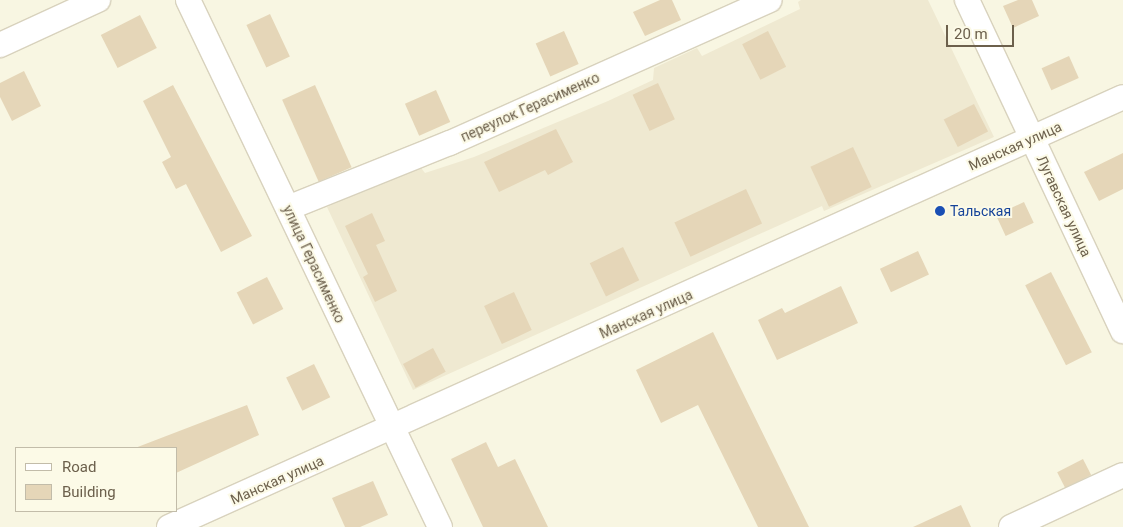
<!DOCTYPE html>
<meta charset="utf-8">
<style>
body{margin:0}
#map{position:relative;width:1123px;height:527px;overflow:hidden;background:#f8f6e2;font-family:Roboto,sans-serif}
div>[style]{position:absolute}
.residential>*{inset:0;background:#efe9d1}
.building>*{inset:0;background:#e5d6b8;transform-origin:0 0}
.roads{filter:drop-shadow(1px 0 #d8d2bd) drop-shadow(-1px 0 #d8d2bd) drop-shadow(0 1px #d8d2bd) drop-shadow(0 -1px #d8d2bd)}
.street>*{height:24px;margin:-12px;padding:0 12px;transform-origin:12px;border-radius:12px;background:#fff}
.dots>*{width:14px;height:14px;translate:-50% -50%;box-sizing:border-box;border:2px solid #fcfae7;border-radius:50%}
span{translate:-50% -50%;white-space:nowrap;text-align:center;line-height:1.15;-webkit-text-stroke:4px #fcfae7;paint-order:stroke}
.street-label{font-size:14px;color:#6c604c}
.transit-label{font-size:14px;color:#164399}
.left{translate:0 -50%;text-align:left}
.legend{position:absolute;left:15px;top:447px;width:162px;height:65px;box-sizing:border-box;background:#fcfae7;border:1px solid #c2bca9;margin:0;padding:6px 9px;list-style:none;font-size:15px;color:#6c604c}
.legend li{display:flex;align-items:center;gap:10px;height:25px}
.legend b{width:25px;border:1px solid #c2bca9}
.scale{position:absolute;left:946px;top:25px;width:68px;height:22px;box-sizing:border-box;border:2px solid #6c604c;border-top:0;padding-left:6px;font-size:15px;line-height:18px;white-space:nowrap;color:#6c604c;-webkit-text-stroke:4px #fcfae7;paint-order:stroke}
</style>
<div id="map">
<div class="residential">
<div style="clip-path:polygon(801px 0,928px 0,994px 137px,824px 211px,822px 206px,413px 390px,327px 207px,418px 164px,425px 173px,474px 157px,608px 101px,653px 80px,654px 68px,697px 48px,702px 56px,800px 9px,798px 2px)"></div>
</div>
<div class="building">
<div style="clip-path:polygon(660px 0,672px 0,681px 20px,645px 36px,633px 12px)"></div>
<div style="clip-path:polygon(1018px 0,1032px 0,1039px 16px,1013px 28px,1003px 6px)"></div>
<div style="left:270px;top:14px;width:47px;height:26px;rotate:65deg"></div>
<div style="left:140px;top:15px;width:37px;height:44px;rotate:63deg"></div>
<div style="left:564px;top:31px;width:36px;height:31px;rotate:66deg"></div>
<div style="left:768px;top:31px;width:40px;height:29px;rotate:63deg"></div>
<div style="left:1069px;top:56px;width:24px;height:30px;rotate:66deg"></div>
<div style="clip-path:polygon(24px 71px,41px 106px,12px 121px,0 97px,0 83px)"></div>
<div style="left:658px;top:83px;width:40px;height:28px;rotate:65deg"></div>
<div style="clip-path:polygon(173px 85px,252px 236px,221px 252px,186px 184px,176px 189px,162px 162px,171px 157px,143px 101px)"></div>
<div style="left:315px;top:85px;width:90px;height:36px;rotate:66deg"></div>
<div style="left:436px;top:90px;width:35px;height:34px;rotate:66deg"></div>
<div style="left:974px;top:104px;width:31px;height:34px;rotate:63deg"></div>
<div style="clip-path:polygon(556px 129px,573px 162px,548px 175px,545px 170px,499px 192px,484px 162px)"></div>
<div style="left:853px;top:147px;width:44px;height:47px;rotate:65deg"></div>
<div style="clip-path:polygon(1123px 153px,1123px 189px,1099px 201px,1084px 172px)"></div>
<div style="left:746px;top:189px;width:38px;height:79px;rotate:65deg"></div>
<div style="left:1024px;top:202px;width:23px;height:31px;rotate:65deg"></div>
<div style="clip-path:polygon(372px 213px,385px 241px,376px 245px,397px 291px,375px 302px,363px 277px,368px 274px,345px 226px)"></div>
<div style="left:623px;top:247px;width:37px;height:37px;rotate:64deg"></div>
<div style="left:918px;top:251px;width:26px;height:42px;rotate:65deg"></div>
<div style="left:1051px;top:272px;width:90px;height:29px;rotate:63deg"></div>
<div style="left:267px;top:277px;width:36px;height:34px;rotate:63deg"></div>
<div style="clip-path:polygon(841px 286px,858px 323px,777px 360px,758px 320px,782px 308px,785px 313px)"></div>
<div style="left:514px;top:292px;width:42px;height:33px;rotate:65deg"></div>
<div style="clip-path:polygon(713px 332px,739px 385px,809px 527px,758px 527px,698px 405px,661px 423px,636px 370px)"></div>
<div style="left:433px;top:348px;width:27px;height:34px;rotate:62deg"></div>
<div style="left:314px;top:364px;width:37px;height:31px;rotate:64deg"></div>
<div style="clip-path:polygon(247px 405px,259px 435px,176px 473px,176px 448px,135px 448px)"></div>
<div style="clip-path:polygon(486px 442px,498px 467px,515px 459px,548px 527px,483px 527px,451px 459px)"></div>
<div style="left:1083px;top:459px;width:18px;height:29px;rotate:63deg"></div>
<div style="clip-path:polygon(373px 481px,388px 515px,360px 527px,345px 527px,332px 498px)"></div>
<div style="clip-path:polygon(961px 505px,971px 527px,913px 527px)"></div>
</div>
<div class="roads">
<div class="street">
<div style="left:188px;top:0;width:584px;rotate:64.44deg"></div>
<div style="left:967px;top:0;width:366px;rotate:64.8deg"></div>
<div style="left:0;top:45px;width:108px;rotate:-24.7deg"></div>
<div style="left:288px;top:208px;width:175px;rotate:-21.9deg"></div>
<div style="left:450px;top:143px;width:350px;rotate:-24.1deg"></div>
<div style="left:169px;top:527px;width:1046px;rotate:-24.26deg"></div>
<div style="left:1011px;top:527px;width:123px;rotate:-24.9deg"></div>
</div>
</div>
<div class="dots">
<div style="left:940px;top:211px;background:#1a4fb4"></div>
</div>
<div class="street-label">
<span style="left:530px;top:107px;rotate:-24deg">переулок Герасименко</span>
<span style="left:1015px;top:146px;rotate:-24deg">Манская улица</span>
<span style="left:1064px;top:206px;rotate:65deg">Лугавская улица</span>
<span style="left:314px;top:264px;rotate:65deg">улица Герасименко</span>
<span style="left:646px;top:314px;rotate:-24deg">Манская улица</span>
<span style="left:277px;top:480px;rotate:-24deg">Манская улица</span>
</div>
<div class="transit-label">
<span class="left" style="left:950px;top:211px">Тальская</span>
</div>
<ul class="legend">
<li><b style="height:6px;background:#fff"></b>Road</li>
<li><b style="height:14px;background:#e5d6b8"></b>Building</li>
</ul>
<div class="scale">20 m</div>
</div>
